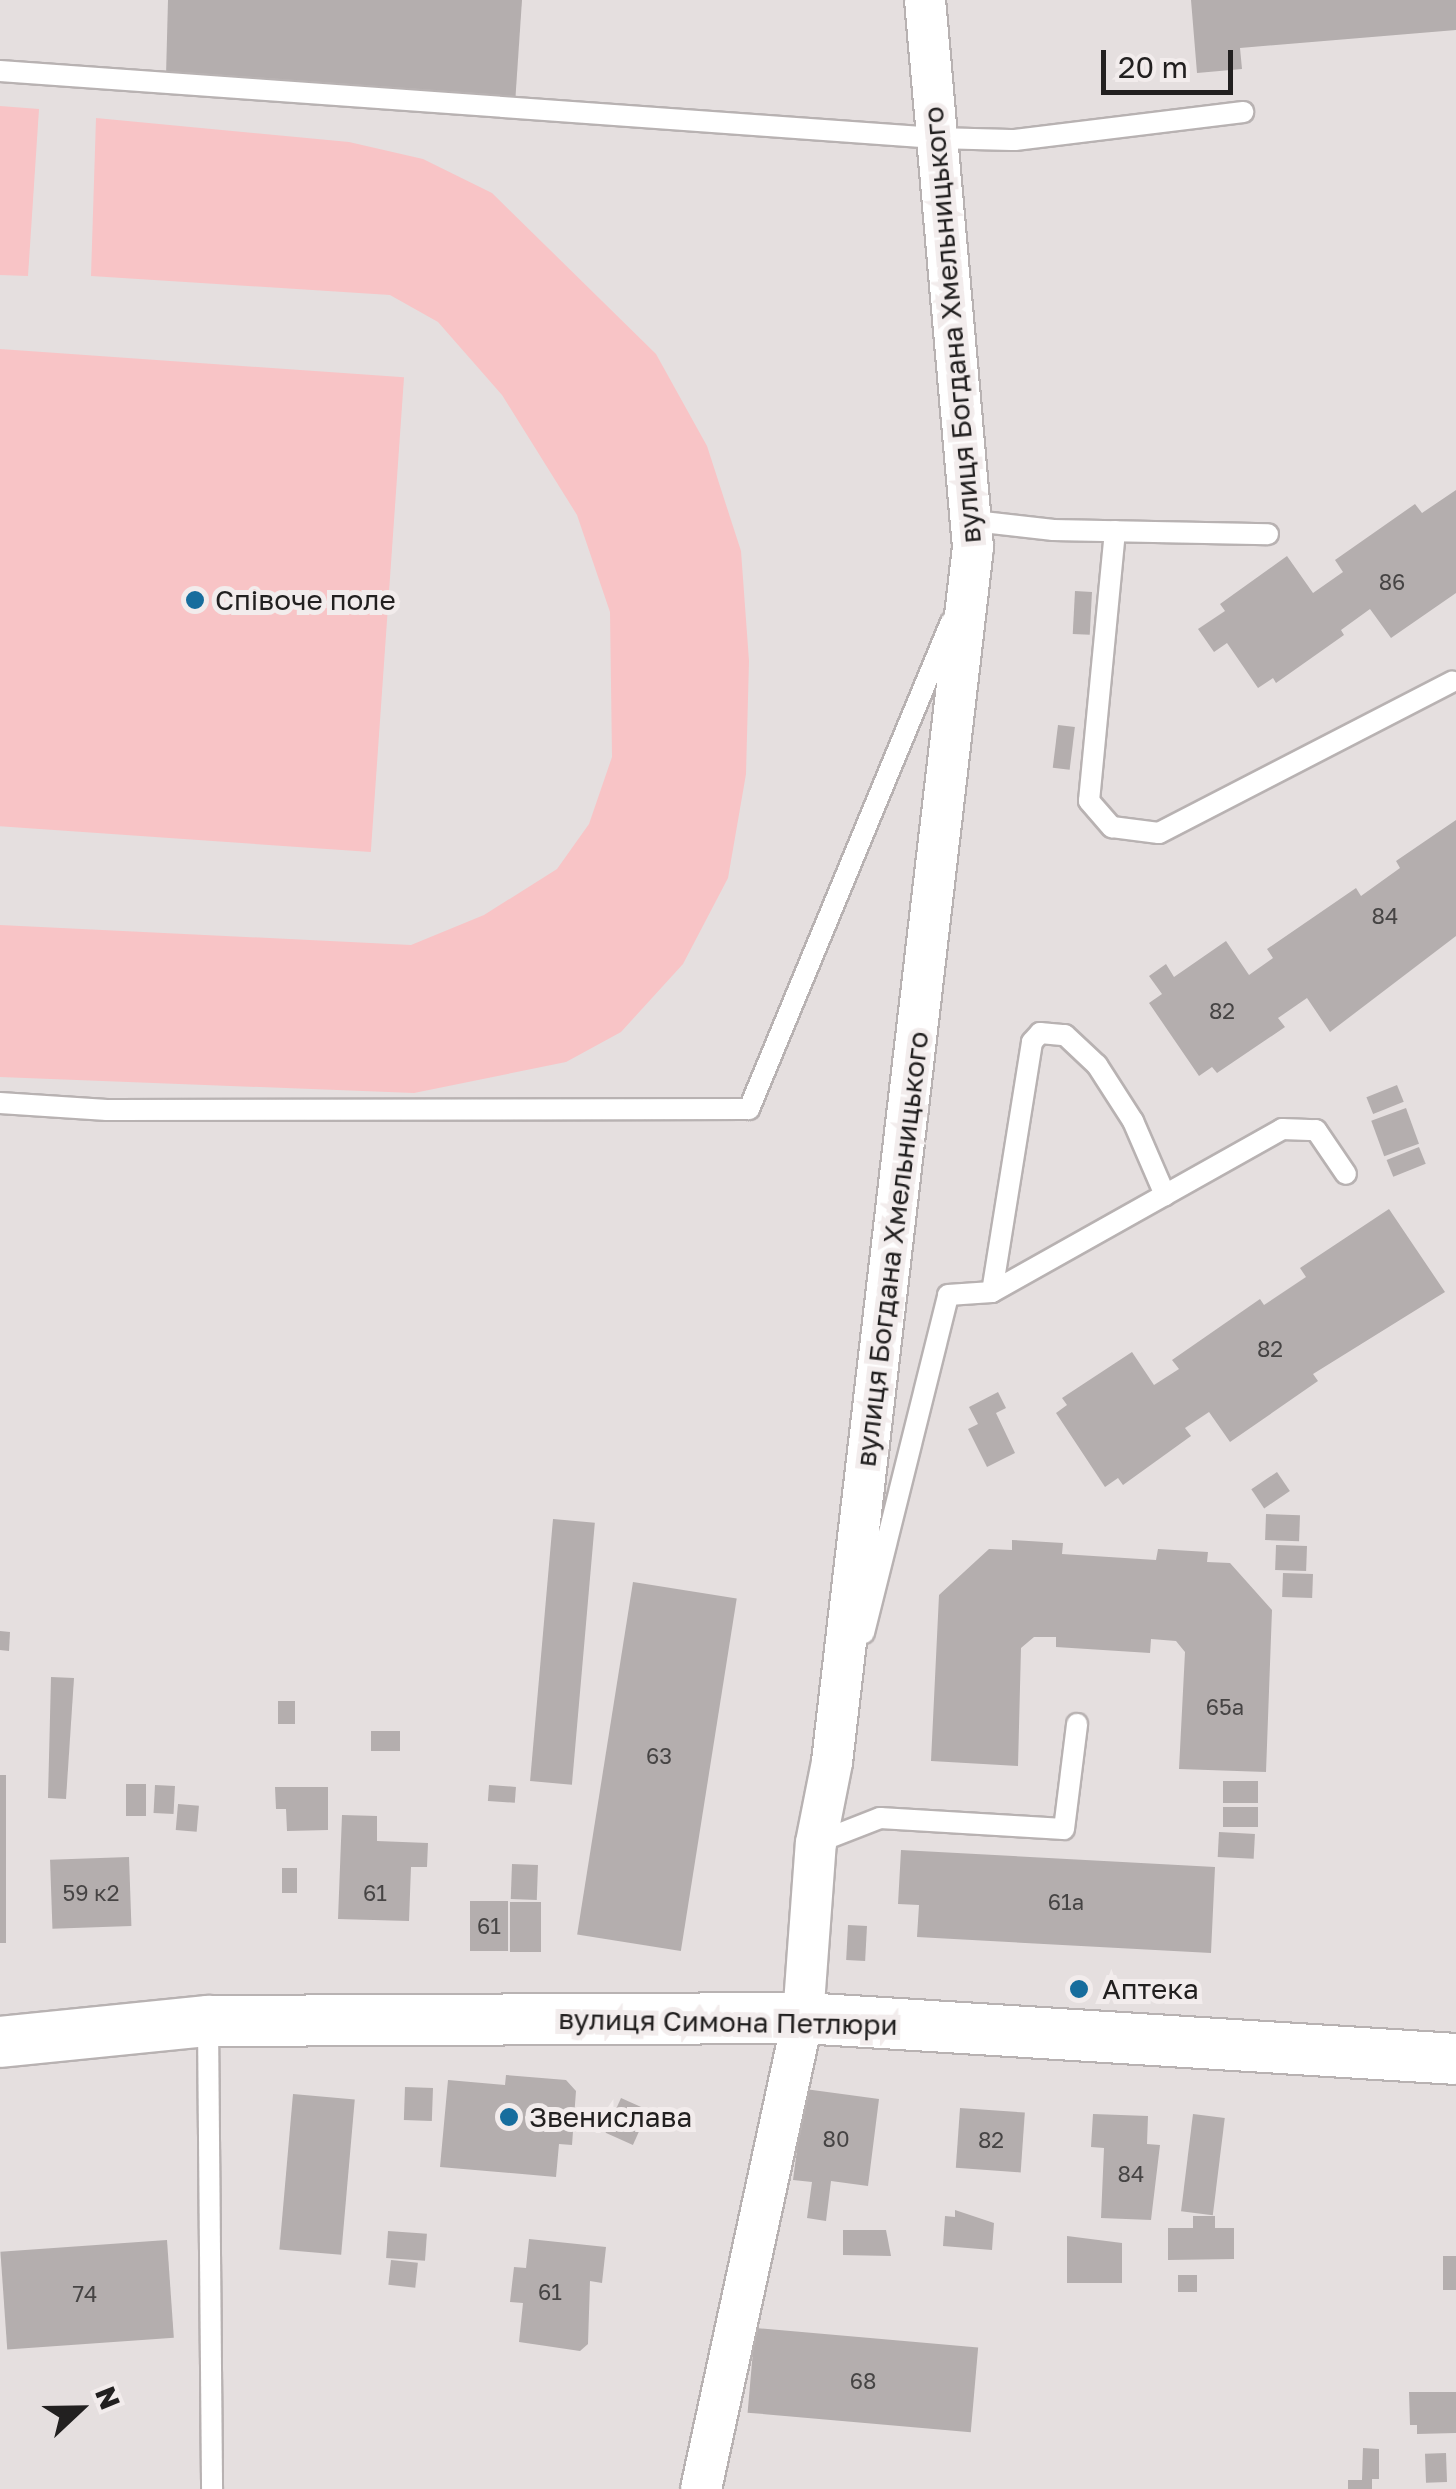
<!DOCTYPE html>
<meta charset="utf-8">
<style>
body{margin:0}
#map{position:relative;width:1456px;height:2489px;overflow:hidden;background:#e5dfdf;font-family:"Golos Text",sans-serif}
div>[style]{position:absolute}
.green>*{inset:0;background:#f8c4c6;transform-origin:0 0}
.building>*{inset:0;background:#b4aeae;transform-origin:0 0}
.roads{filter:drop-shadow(2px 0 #b8b2b2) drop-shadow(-2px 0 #b8b2b2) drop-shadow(0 2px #b8b2b2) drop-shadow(0 -2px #b8b2b2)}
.service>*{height:20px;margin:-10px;padding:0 10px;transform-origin:10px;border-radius:10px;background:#fff}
.minor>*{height:40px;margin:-20px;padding:0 20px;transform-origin:20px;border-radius:20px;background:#fff}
.tertiary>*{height:50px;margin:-25px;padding:0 25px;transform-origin:25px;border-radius:25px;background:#fff}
.dots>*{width:28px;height:28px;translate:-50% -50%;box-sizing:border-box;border:5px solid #f2ecec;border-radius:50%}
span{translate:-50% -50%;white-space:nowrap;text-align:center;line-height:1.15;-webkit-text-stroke:10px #f2ecec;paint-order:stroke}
.number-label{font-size:22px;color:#464444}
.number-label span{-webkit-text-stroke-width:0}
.street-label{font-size:28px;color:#222020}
.poi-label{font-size:28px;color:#222020}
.left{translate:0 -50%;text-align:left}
.north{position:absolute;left:30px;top:2359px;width:100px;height:100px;-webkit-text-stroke:8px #f2ecec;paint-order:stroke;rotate:68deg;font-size:28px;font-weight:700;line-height:40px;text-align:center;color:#222020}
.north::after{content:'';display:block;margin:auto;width:35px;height:45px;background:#222020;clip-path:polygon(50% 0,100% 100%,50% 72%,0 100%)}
.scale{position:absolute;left:1101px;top:50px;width:132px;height:45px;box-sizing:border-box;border:5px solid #222020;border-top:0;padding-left:12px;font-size:30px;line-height:35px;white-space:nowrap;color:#222020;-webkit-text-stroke:8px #f2ecec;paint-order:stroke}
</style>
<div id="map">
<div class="green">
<div style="clip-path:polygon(0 106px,39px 109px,28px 276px,0 275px)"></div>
<div style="clip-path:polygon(96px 118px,349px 142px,423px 159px,492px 193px,656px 354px,707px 446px,741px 551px,749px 661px,746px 774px,728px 878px,683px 964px,621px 1032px,566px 1062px,414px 1093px,0 1077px,0 925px,411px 945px,484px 915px,557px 869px,589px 824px,612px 757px,610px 612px,577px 515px,502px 395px,438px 322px,390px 295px,91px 276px)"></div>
<div style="left:0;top:349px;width:405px;height:476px;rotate:4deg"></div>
</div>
<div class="building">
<div style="clip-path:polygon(168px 0,522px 0,515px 104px,166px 76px)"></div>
<div style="clip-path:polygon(1191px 0,1456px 0,1456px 30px,1240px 48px,1242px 69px,1197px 73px)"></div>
<div style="clip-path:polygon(1456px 490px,1456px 593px,1391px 638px,1370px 609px,1341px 630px,1344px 635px,1276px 683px,1273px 678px,1258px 688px,1227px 643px,1214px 652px,1198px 629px,1225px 611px,1220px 604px,1287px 556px,1313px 593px,1343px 572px,1335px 560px,1415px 504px,1422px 513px)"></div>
<div style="left:1075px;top:591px;width:17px;height:43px;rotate:3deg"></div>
<div style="left:1058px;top:725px;width:17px;height:43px;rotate:7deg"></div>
<div style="clip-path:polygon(1456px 820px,1456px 936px,1330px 1032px,1307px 998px,1278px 1018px,1285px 1027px,1217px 1073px,1212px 1067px,1199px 1076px,1149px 1003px,1162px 994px,1149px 976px,1166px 964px,1174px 977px,1226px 941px,1249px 975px,1273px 958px,1267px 949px,1356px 888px,1361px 896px,1400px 868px,1396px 861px)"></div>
<div style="left:1397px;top:1085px;width:18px;height:33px;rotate:68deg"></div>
<div style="left:1406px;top:1108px;width:38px;height:37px;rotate:70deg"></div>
<div style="left:1419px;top:1147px;width:18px;height:35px;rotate:68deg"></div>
<div style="clip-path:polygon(1389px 1209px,1445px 1292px,1313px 1374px,1318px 1381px,1230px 1442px,1209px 1412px,1185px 1428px,1191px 1436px,1123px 1485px,1118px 1478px,1105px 1487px,1056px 1413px,1067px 1405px,1062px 1398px,1132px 1352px,1154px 1385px,1179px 1369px,1172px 1360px,1260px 1299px,1264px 1305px,1306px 1277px,1300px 1268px)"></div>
<div style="clip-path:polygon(998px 1392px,1006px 1408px,996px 1413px,1015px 1453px,987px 1467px,968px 1429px,978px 1424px,969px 1407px)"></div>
<div style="left:1277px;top:1472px;width:23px;height:31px;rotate:56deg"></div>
<div style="left:1266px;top:1514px;width:34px;height:26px;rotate:2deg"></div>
<div style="left:553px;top:1519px;width:42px;height:263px;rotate:5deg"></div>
<div style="clip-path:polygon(1012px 1540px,1063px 1543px,1062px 1554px,1156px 1560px,1158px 1549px,1208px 1552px,1207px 1562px,1230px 1563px,1272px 1610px,1266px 1772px,1179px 1769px,1185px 1652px,1176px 1641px,1151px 1639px,1150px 1653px,1056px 1647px,1056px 1637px,1034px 1637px,1021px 1648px,1018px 1766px,931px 1761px,939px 1595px,989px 1549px,1012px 1550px)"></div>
<div style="left:1276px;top:1545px;width:31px;height:25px;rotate:2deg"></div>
<div style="left:1283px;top:1573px;width:30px;height:24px;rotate:2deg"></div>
<div style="left:633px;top:1582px;width:105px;height:357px;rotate:9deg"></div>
<div style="clip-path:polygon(0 1631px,10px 1632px,9px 1651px,0 1650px)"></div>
<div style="clip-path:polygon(51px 1677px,74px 1678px,66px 1799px,48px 1798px)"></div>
<div style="left:278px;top:1701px;width:17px;height:23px"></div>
<div style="left:371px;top:1731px;width:29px;height:20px"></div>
<div style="left:0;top:1775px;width:6px;height:168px"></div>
<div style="left:1223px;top:1781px;width:35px;height:22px"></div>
<div style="left:146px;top:1784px;width:32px;height:20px;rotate:90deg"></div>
<div style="left:155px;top:1785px;width:20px;height:28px;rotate:3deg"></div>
<div style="left:489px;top:1785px;width:27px;height:16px;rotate:4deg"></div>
<div style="clip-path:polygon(275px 1787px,328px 1787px,328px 1830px,287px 1831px,286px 1809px,276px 1809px)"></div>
<div style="left:178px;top:1804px;width:21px;height:26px;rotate:5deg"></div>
<div style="left:1223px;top:1807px;width:35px;height:20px"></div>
<div style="clip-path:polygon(342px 1815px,377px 1816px,377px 1841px,428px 1843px,427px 1867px,411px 1867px,409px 1921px,338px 1919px)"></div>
<div style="left:1219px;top:1832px;width:36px;height:25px;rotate:3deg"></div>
<div style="clip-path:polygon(901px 1850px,1215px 1867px,1211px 1953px,917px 1937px,919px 1905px,898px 1904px)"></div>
<div style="left:129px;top:1857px;width:69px;height:79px;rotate:88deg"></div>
<div style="left:512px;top:1864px;width:26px;height:35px;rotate:2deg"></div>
<div style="left:282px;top:1868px;width:15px;height:25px"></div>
<div style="left:470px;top:1901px;width:38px;height:50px"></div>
<div style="left:510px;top:1902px;width:31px;height:50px"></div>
<div style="left:848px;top:1925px;width:19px;height:35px;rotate:3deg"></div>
<div style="clip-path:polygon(506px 2075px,566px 2080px,576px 2091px,572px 2145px,559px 2144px,556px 2177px,440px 2167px,448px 2080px,505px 2085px)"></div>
<div style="left:405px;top:2087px;width:28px;height:33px;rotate:2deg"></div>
<div style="clip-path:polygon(805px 2089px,879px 2099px,868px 2186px,831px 2181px,826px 2221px,807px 2218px,812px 2182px,793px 2180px)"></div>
<div style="left:293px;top:2094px;width:62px;height:156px;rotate:5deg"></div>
<div style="left:621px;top:2098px;width:30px;height:38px;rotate:24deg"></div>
<div style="left:960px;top:2108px;width:65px;height:60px;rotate:4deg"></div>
<div style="clip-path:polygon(1093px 2114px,1148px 2116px,1147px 2144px,1160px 2145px,1151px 2220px,1101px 2218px,1104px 2148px,1091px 2147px)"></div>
<div style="left:1193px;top:2114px;width:32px;height:98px;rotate:7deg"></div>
<div style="clip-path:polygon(955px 2210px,994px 2223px,992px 2250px,943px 2246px,945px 2216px,955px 2217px)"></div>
<div style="clip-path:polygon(1193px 2216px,1215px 2216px,1215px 2228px,1234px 2228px,1234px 2259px,1168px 2260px,1168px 2228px,1193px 2228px)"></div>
<div style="clip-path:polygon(843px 2230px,886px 2230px,891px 2256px,843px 2255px)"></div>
<div style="left:388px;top:2231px;width:39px;height:27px;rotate:4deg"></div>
<div style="clip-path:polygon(1067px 2236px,1122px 2243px,1122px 2283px,1067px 2283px)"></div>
<div style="clip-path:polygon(529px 2239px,606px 2247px,602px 2283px,590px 2281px,588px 2344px,580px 2351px,519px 2342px,523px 2303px,510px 2302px,514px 2267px,526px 2268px)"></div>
<div style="left:167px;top:2240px;width:98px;height:167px;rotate:86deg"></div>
<div style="left:1443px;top:2256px;width:13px;height:34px"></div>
<div style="left:391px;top:2260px;width:27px;height:25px;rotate:6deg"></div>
<div style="left:1178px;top:2275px;width:19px;height:17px"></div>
<div style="left:755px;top:2328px;width:224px;height:85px;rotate:5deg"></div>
<div style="clip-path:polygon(1409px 2392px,1456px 2392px,1456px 2433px,1417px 2434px,1417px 2425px,1410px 2425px)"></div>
<div style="clip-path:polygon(1363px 2448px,1379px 2449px,1379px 2479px,1372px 2479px,1372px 2489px,1348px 2489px,1348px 2480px,1362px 2480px)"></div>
<div style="left:1446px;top:2453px;width:29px;height:21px;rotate:88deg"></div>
</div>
<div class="roads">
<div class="service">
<div style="left:0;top:71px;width:938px;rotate:4.09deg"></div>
<div style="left:936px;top:138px;width:79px;rotate:1.5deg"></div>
<div style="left:1015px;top:140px;width:230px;rotate:-7deg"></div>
<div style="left:974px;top:521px;width:80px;rotate:6.5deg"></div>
<div style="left:1053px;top:530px;width:215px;rotate:1.1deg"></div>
<div style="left:1115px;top:531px;width:271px;rotate:95.5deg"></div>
<div style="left:1089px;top:801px;width:35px;rotate:49deg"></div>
<div style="left:1112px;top:827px;width:47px;rotate:7.3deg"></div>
<div style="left:1159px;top:833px;width:330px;rotate:-27.3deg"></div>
<div style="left:0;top:1103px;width:107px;rotate:3.7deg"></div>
<div style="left:107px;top:1110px;width:642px;rotate:-0.09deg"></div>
<div style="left:749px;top:1109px;width:527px;rotate:-67.47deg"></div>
<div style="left:992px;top:1292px;width:253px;rotate:-80.9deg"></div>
<div style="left:1032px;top:1042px;width:12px;rotate:-48deg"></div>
<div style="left:1040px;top:1033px;width:25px;rotate:5deg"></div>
<div style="left:1065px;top:1035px;width:44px;rotate:43.2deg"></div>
<div style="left:1097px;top:1065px;width:67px;rotate:57.3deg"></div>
<div style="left:1133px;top:1121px;width:81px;rotate:66.6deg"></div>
<div style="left:864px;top:1633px;width:348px;rotate:-76deg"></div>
<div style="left:948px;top:1295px;width:44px;rotate:-3.9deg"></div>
<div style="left:992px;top:1292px;width:333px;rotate:-29.3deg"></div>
<div style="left:1282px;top:1129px;width:34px;rotate:2deg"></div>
<div style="left:1316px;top:1130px;width:53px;rotate:55.7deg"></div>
<div style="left:816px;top:1843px;width:69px;rotate:-21.3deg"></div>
<div style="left:880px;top:1818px;width:184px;rotate:3.4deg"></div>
<div style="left:1064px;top:1829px;width:106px;rotate:-82.9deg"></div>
<div style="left:208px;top:2023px;width:466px;rotate:89.5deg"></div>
</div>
<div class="minor">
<div style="left:701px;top:2489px;width:482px;rotate:-77.8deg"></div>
<div style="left:803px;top:2018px;width:175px;rotate:-85.8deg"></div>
<div style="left:816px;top:1843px;width:83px;rotate:-78.8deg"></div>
<div style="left:832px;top:1762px;width:1223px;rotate:-83.38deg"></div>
<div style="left:973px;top:547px;width:549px;rotate:-95.01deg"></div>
</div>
<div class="tertiary">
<div style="left:0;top:2042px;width:209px;rotate:-5.8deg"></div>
<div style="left:208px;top:2021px;width:595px;rotate:-0.29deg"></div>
<div style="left:803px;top:2018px;width:654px;rotate:3.59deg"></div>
</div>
</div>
<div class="dots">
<div style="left:195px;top:600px;background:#176d9d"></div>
<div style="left:1079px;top:1989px;background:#176d9d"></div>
<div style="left:509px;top:2117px;background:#176d9d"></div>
</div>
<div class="number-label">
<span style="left:1392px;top:582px">86</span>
<span style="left:1385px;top:916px">84</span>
<span style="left:1222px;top:1011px">82</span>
<span style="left:1270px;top:1349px">82</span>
<span style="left:1225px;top:1707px">65а</span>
<span style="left:659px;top:1756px">63</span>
<span style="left:91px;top:1893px">59 к2</span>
<span style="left:375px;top:1893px">61</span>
<span style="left:1066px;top:1902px">61а</span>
<span style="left:489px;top:1926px">61</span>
<span style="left:836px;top:2139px">80</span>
<span style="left:991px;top:2140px">82</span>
<span style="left:1131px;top:2174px">84</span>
<span style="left:550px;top:2292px">61</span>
<span style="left:85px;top:2294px">74</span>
<span style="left:863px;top:2381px">68</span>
</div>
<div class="street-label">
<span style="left:952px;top:325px;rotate:-95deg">вулиця Богдана Хмельницького</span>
<span style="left:892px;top:1249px;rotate:-83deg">вулиця Богдана Хмельницького</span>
<span style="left:728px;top:2022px;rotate:1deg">вулиця Симона Петлюри</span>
</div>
<div class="poi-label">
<span class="left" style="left:215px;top:600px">Співоче поле</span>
<span class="left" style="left:1102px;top:1989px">Аптека</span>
<span class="left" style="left:529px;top:2117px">Звенислава</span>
</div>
<div class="north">N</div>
<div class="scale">20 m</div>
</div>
